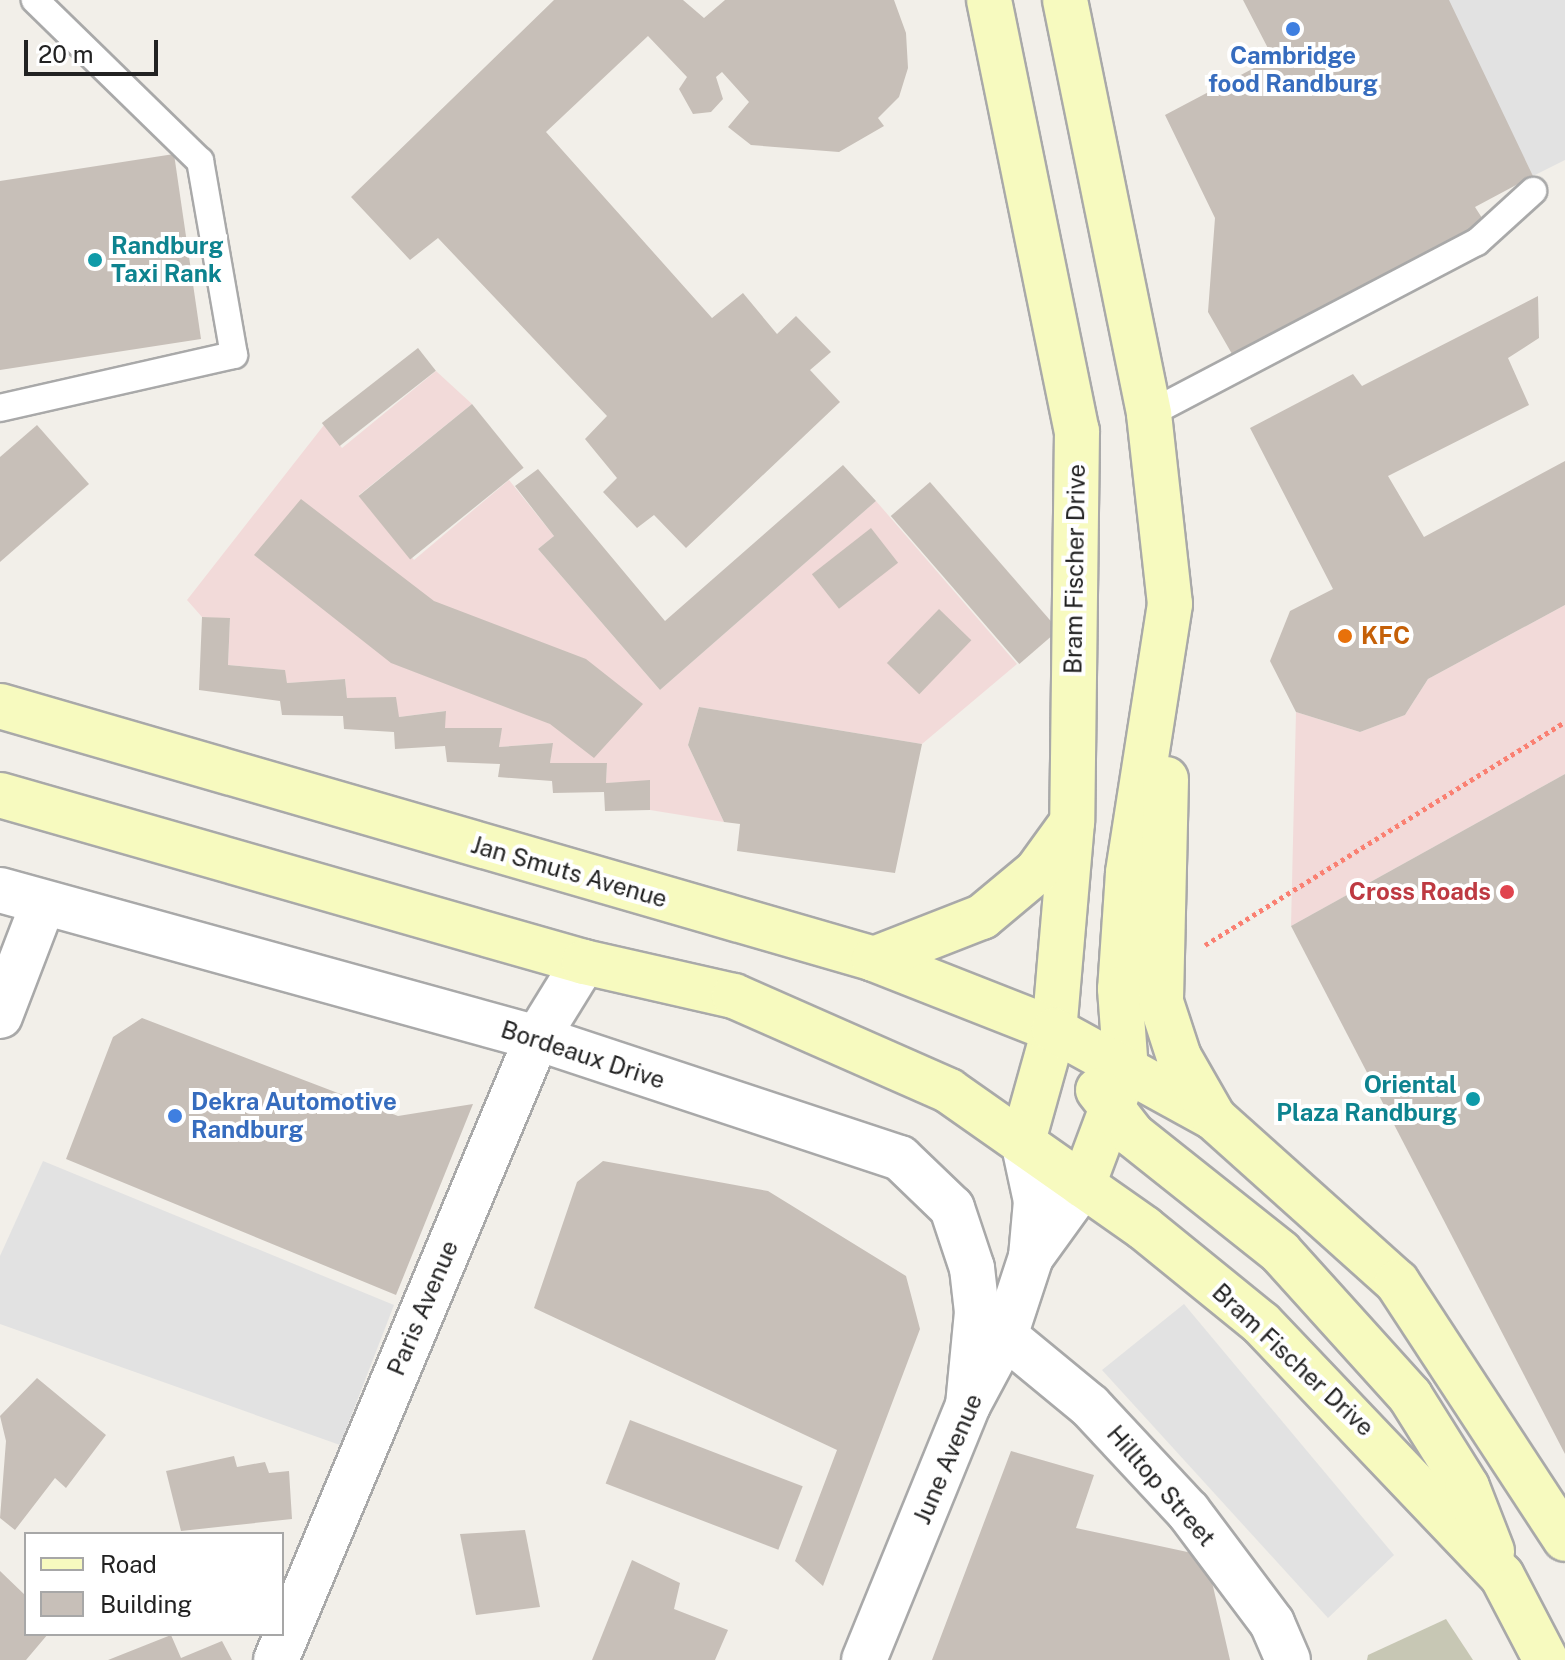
<!DOCTYPE html>
<style>
body{margin:0}
#map{position:relative;width:1565px;height:1660px;overflow:hidden;background:#f2efe9;font-family:"Public Sans",sans-serif}
div>[style]{position:absolute}
.commercial>*{inset:0;background:#f2dad9}
.construction>*{inset:0;background:#c7c7b4}
.parking>*{inset:0;background:#e2e2e2}
.building>*{inset:0;background:#c7bfb8;transform-origin:0 0}
.path>*{height:5px;margin-top:-2.5px;transform-origin:0;background:repeating-linear-gradient(90deg,#fa8072 0 4px,transparent 0 8px)}
.roads{filter:drop-shadow(2px 0 #a9a9a9) drop-shadow(-2px 0 #a9a9a9) drop-shadow(0 2px #a9a9a9) drop-shadow(0 -2px #a9a9a9)}
.lane>*{height:26px;margin:-13px;padding:0 13px;transform-origin:13px;border-radius:13px;background:#fff}
.street>*{height:44px;margin:-22px;padding:0 22px;transform-origin:22px;border-radius:22px;background:#fff}
.secondary>*{height:44px;margin:-22px;padding:0 22px;transform-origin:22px;border-radius:22px;background:#f7fabf}
.dots>*{width:22px;height:22px;translate:-50% -50%;box-sizing:border-box;border:4px solid #fff;border-radius:50%}
span{translate:-50% -50%;white-space:nowrap;text-align:center;line-height:1.15;-webkit-text-stroke:8px #fff;paint-order:stroke}
.shop-label{font-size:24px;color:#366cbe;font-weight:700}
.left{translate:0 -50%;text-align:left}
.culture-label{font-size:24px;color:#0d838f;font-weight:700}
.right{translate:-100% -50%;text-align:right}
.street-label{font-size:24px;color:#222}
.food-label{font-size:24px;color:#c56008;font-weight:700}
.health-label{font-size:24px;color:#be3a42;font-weight:700}
.legend{position:absolute;left:24px;top:1532px;width:260px;height:104px;box-sizing:border-box;background:#fff;border:2px solid #a7a7a7;margin:0;padding:10px 14px;list-style:none;font-size:24px;color:#222}
.legend li{display:flex;align-items:center;gap:16px;height:40px}
.legend b{width:40px;border:2px solid #a7a7a7}
.scale{position:absolute;left:24px;top:40px;width:134px;height:36px;box-sizing:border-box;border:4px solid #222;border-top:0;padding-left:10px;font-size:24px;line-height:28px;white-space:nowrap;color:#222;-webkit-text-stroke:6px #fff;paint-order:stroke}
</style>
<div id="map">
<div class="commercial">
<div style="clip-path:polygon(436px 371px,472px 404px,359px 495px,414px 560px,509px 480px,554px 536px,538px 549px,660px 690px,876px 501px,1017px 664px,922px 744px,699px 707px,688px 745px,724px 822px,650px 810px,650px 781px,606px 783px,607px 763px,550px 763px,552px 743px,499px 747px,501px 728px,445px 728px,445px 711px,399px 717px,347px 698px,345px 679px,287px 683px,284px 670px,228px 665px,230px 619px,202px 617px,187px 600px,324px 425px,342px 448px)"></div>
<div style="clip-path:polygon(1565px 605px,1565px 774px,1291px 926px,1296px 712px,1360px 732px,1405px 715px,1428px 679px)"></div>
</div>
<div class="construction">
<div style="clip-path:polygon(1446px 1619px,1473px 1660px,1367px 1660px,1368px 1655px)"></div>
</div>
<div class="parking">
<div style="clip-path:polygon(1446px 0,1565px 0,1565px 160px,1533px 176px)"></div>
<div style="clip-path:polygon(43px 1161px,394px 1305px,340px 1445px,0 1324px,0 1256px)"></div>
<div style="clip-path:polygon(1184px 1304px,1394px 1555px,1328px 1618px,1102px 1370px)"></div>
</div>
<div class="building">
<div style="clip-path:polygon(554px 0,683px 0,704px 18px,725px 0,894px 0,906px 33px,908px 68px,899px 97px,878px 118px,884px 126px,839px 152px,751px 145px,728px 127px,749px 102px,722px 72px,716px 77px,723px 99px,711px 112px,693px 114px,679px 89px,687px 77px,648px 36px,546px 132px,712px 318px,743px 293px,777px 334px,796px 316px,831px 352px,810px 370px,840px 402px,686px 548px,654px 515px,637px 528px,603px 492px,617px 478px,585px 439px,607px 416px,438px 238px,410px 260px,351px 197px)"></div>
<div style="clip-path:polygon(1243px 0,1449px 0,1533px 176px,1475px 207px,1484px 221px,1236px 361px,1208px 312px,1215px 218px,1165px 115px,1273px 58px)"></div>
<div style="clip-path:polygon(174px 154px,201px 339px,0 370px,0 181px)"></div>
<div style="clip-path:polygon(1538px 296px,1539px 338px,1508px 358px,1529px 405px,1388px 476px,1424px 537px,1565px 461px,1565px 605px,1428px 679px,1405px 715px,1360px 732px,1296px 712px,1270px 661px,1290px 611px,1333px 589px,1250px 428px,1353px 374px,1362px 386px)"></div>
<div style="left:418px;top:348px;width:29px;height:122px;rotate:52deg"></div>
<div style="left:472px;top:404px;width:82px;height:146px;rotate:51deg"></div>
<div style="clip-path:polygon(37px 425px,89px 484px,0 562px,0 457px)"></div>
<div style="clip-path:polygon(843px 465px,876px 501px,660px 690px,538px 549px,554px 536px,515px 486px,538px 469px,665px 621px)"></div>
<div style="left:930px;top:482px;width:196px;height:52px;rotate:49deg"></div>
<div style="clip-path:polygon(301px 499px,434px 601px,586px 659px,643px 704px,594px 758px,550px 724px,391px 663px,254px 555px)"></div>
<div style="left:871px;top:528px;width:44px;height:75px;rotate:52deg"></div>
<div style="left:939px;top:609px;width:45px;height:75px;rotate:44deg"></div>
<div style="clip-path:polygon(202px 617px,230px 618px,228px 665px,285px 670px,287px 683px,345px 679px,347px 698px,396px 697px,399px 717px,446px 711px,445px 728px,502px 728px,499px 747px,553px 743px,550px 763px,607px 763px,606px 783px,650px 780px,650px 810px,605px 811px,604px 792px,553px 793px,552px 781px,498px 777px,500px 764px,447px 762px,445px 746px,395px 749px,394px 732px,344px 729px,343px 716px,282px 715px,280px 701px,199px 690px)"></div>
<div style="clip-path:polygon(699px 707px,922px 744px,895px 873px,737px 851px,740px 824px,724px 822px,688px 745px)"></div>
<div style="clip-path:polygon(1565px 774px,1565px 1454px,1291px 926px)"></div>
<div style="clip-path:polygon(142px 1018px,398px 1116px,473px 1104px,396px 1295px,66px 1159px,113px 1037px)"></div>
<div style="clip-path:polygon(603px 1161px,768px 1191px,906px 1276px,920px 1329px,823px 1586px,795px 1561px,837px 1450px,534px 1308px,577px 1182px)"></div>
<div style="clip-path:polygon(37px 1378px,106px 1435px,66px 1488px,55px 1478px,15px 1530px,0 1518px,6px 1441px,0 1416px)"></div>
<div style="left:630px;top:1420px;width:185px;height:68px;rotate:21deg"></div>
<div style="clip-path:polygon(1011px 1451px,1094px 1475px,1076px 1528px,1206px 1556px,1230px 1660px,932px 1660px)"></div>
<div style="clip-path:polygon(234px 1456px,237px 1467px,265px 1462px,269px 1473px,289px 1471px,292px 1519px,181px 1531px,166px 1471px)"></div>
<div style="clip-path:polygon(525px 1530px,540px 1607px,476px 1615px,460px 1534px)"></div>
<div style="clip-path:polygon(632px 1560px,680px 1583px,674px 1609px,728px 1630px,715px 1660px,592px 1660px)"></div>
<div style="clip-path:polygon(0 1571px,26px 1596px,26px 1634px,48px 1634px,26px 1660px,0 1660px)"></div>
<div style="clip-path:polygon(171px 1635px,181px 1658px,222px 1641px,232px 1660px,108px 1660px)"></div>
</div>
<div class="path">
<div style="left:1205px;top:945px;width:423px;rotate:-31.8deg"></div>
</div>
<div class="roads">
<div class="lane">
<div style="left:0;top:408px;width:240px;rotate:-12.8deg"></div>
<div style="left:234px;top:355px;width:197px;rotate:-99.9deg"></div>
<div style="left:200px;top:161px;width:231px;rotate:-135.7deg"></div>
<div style="left:1149px;top:414px;width:370px;rotate:-27.7deg"></div>
<div style="left:1477px;top:242px;width:76px;rotate:-42.3deg"></div>
</div>
<div class="street">
<div style="left:0;top:890px;width:557px;rotate:15.41deg"></div>
<div style="left:537px;top:1038px;width:382px;rotate:18.3deg"></div>
<div style="left:900px;top:1158px;width:72px;rotate:43.9deg"></div>
<div style="left:952px;top:1208px;width:63px;rotate:71.6deg"></div>
<div style="left:972px;top:1268px;width:44px;rotate:83.5deg"></div>
<div style="left:977px;top:1312px;width:93px;rotate:95.5deg"></div>
<div style="left:0;top:1016px;width:120px;rotate:-69deg"></div>
<div style="left:1031px;top:1257px;width:89px;rotate:-54.2deg"></div>
<div style="left:1005px;top:1336px;width:110px;rotate:39.5deg"></div>
<div style="left:1090px;top:1406px;width:144px;rotate:47deg"></div>
<div style="left:1188px;top:1511px;width:140px;rotate:53.1deg"></div>
<div style="left:1272px;top:1623px;width:40px;rotate:66.6deg"></div>
<div style="left:276px;top:1660px;width:675px;rotate:-67.24deg"></div>
<div style="left:537px;top:1038px;width:89px;rotate:-58.3deg"></div>
<div style="left:864px;top:1660px;width:275px;rotate:-67.8deg"></div>
<div style="left:968px;top:1405px;width:78px;rotate:-61.8deg"></div>
<div style="left:1005px;top:1336px;width:83px;rotate:-71.8deg"></div>
<div style="left:1031px;top:1257px;width:56px;rotate:-84.9deg"></div>
<div style="left:1036px;top:1201px;width:61px;rotate:-102.2deg"></div>
</div>
<div class="secondary">
<div style="left:989px;top:0;width:440px;rotate:78.5deg"></div>
<div style="left:1077px;top:431px;width:391px;rotate:90.7deg"></div>
<div style="left:1072px;top:822px;width:209px;rotate:94.9deg"></div>
<div style="left:1054px;top:1030px;width:115px;rotate:105.6deg"></div>
<div style="left:1065px;top:0;width:422px;rotate:78.5deg"></div>
<div style="left:1149px;top:414px;width:191px;rotate:83.7deg"></div>
<div style="left:1170px;top:604px;width:272px;rotate:98.9deg"></div>
<div style="left:1128px;top:873px;width:116px;rotate:93.9deg"></div>
<div style="left:1120px;top:989px;width:81px;rotate:85.8deg"></div>
<div style="left:1126px;top:1070px;width:123px;rotate:110.5deg"></div>
<div style="left:0;top:706px;width:910px;rotate:16.14deg"></div>
<div style="left:874px;top:959px;width:193px;rotate:21.5deg"></div>
<div style="left:1054px;top:1030px;width:183px;rotate:28.8deg"></div>
<div style="left:1214px;top:1118px;width:246px;rotate:41.9deg"></div>
<div style="left:1397px;top:1282px;width:307px;rotate:56.8deg"></div>
<div style="left:1166px;top:779px;width:223px;rotate:91.3deg"></div>
<div style="left:1161px;top:1002px;width:58px;rotate:71.9deg"></div>
<div style="left:1179px;top:1057px;width:70px;rotate:60.2deg"></div>
<div style="left:0;top:795px;width:607px;rotate:15.96deg"></div>
<div style="left:584px;top:962px;width:154px;rotate:12.8deg"></div>
<div style="left:734px;top:996px;width:235px;rotate:23.8deg"></div>
<div style="left:949px;top:1091px;width:238px;rotate:35.1deg"></div>
<div style="left:1144px;top:1228px;width:151px;rotate:39.1deg"></div>
<div style="left:1261px;top:1323px;width:349px;rotate:46.4deg"></div>
<div style="left:1502px;top:1576px;width:95px;rotate:62.4deg"></div>
<div style="left:874px;top:959px;width:116px;rotate:-21.3deg"></div>
<div style="left:982px;top:917px;width:72px;rotate:-39.9deg"></div>
<div style="left:1037px;top:871px;width:58px;rotate:-54.1deg"></div>
<div style="left:1098px;top:1090px;width:57px;rotate:52.1deg"></div>
<div style="left:1133px;top:1135px;width:188px;rotate:38.5deg"></div>
<div style="left:1280px;top:1252px;width:194px;rotate:47.9deg"></div>
<div style="left:1410px;top:1396px;width:107px;rotate:57.9deg"></div>
<div style="left:1467px;top:1487px;width:69px;rotate:68.7deg"></div>
</div>
</div>
<div class="dots">
<div style="left:1293px;top:29px;background:#3f7fe0"></div>
<div style="left:95px;top:260px;background:#0f9aa8"></div>
<div style="left:1345px;top:636px;background:#e8710a"></div>
<div style="left:1507px;top:892px;background:#e0444e"></div>
<div style="left:1473px;top:1099px;background:#0f9aa8"></div>
<div style="left:175px;top:1116px;background:#3f7fe0"></div>
</div>
<div class="shop-label">
<span style="left:1293px;top:70px">Cambridge<br>food Randburg</span>
<span class="left" style="left:191px;top:1116px">Dekra Automotive<br>Randburg</span>
</div>
<div class="culture-label">
<span class="left" style="left:111px;top:260px">Randburg<br>Taxi Rank</span>
<span class="right" style="left:1457px;top:1099px">Oriental<br>Plaza Randburg</span>
</div>
<div class="street-label">
<span style="left:1075px;top:569px;rotate:-89deg">Bram Fischer Drive</span>
<span style="left:569px;top:872px;rotate:16deg">Jan Smuts Avenue</span>
<span style="left:583px;top:1055px;rotate:18deg">Bordeaux Drive</span>
<span style="left:423px;top:1308px;rotate:-67deg">Paris Avenue</span>
<span style="left:1293px;top:1360px;rotate:43deg">Bram Fischer Drive</span>
<span style="left:948px;top:1459px;rotate:-67deg">June Avenue</span>
<span style="left:1161px;top:1486px;rotate:49deg">Hilltop Street</span>
</div>
<div class="food-label">
<span class="left" style="left:1361px;top:636px">KFC</span>
</div>
<div class="health-label">
<span class="right" style="left:1491px;top:892px">Cross Roads</span>
</div>
<ul class="legend">
<li><b style="height:10px;background:#f7fabf"></b>Road</li>
<li><b style="height:22px;background:#c7bfb8"></b>Building</li>
</ul>
<div class="scale">20 m</div>
</div>
